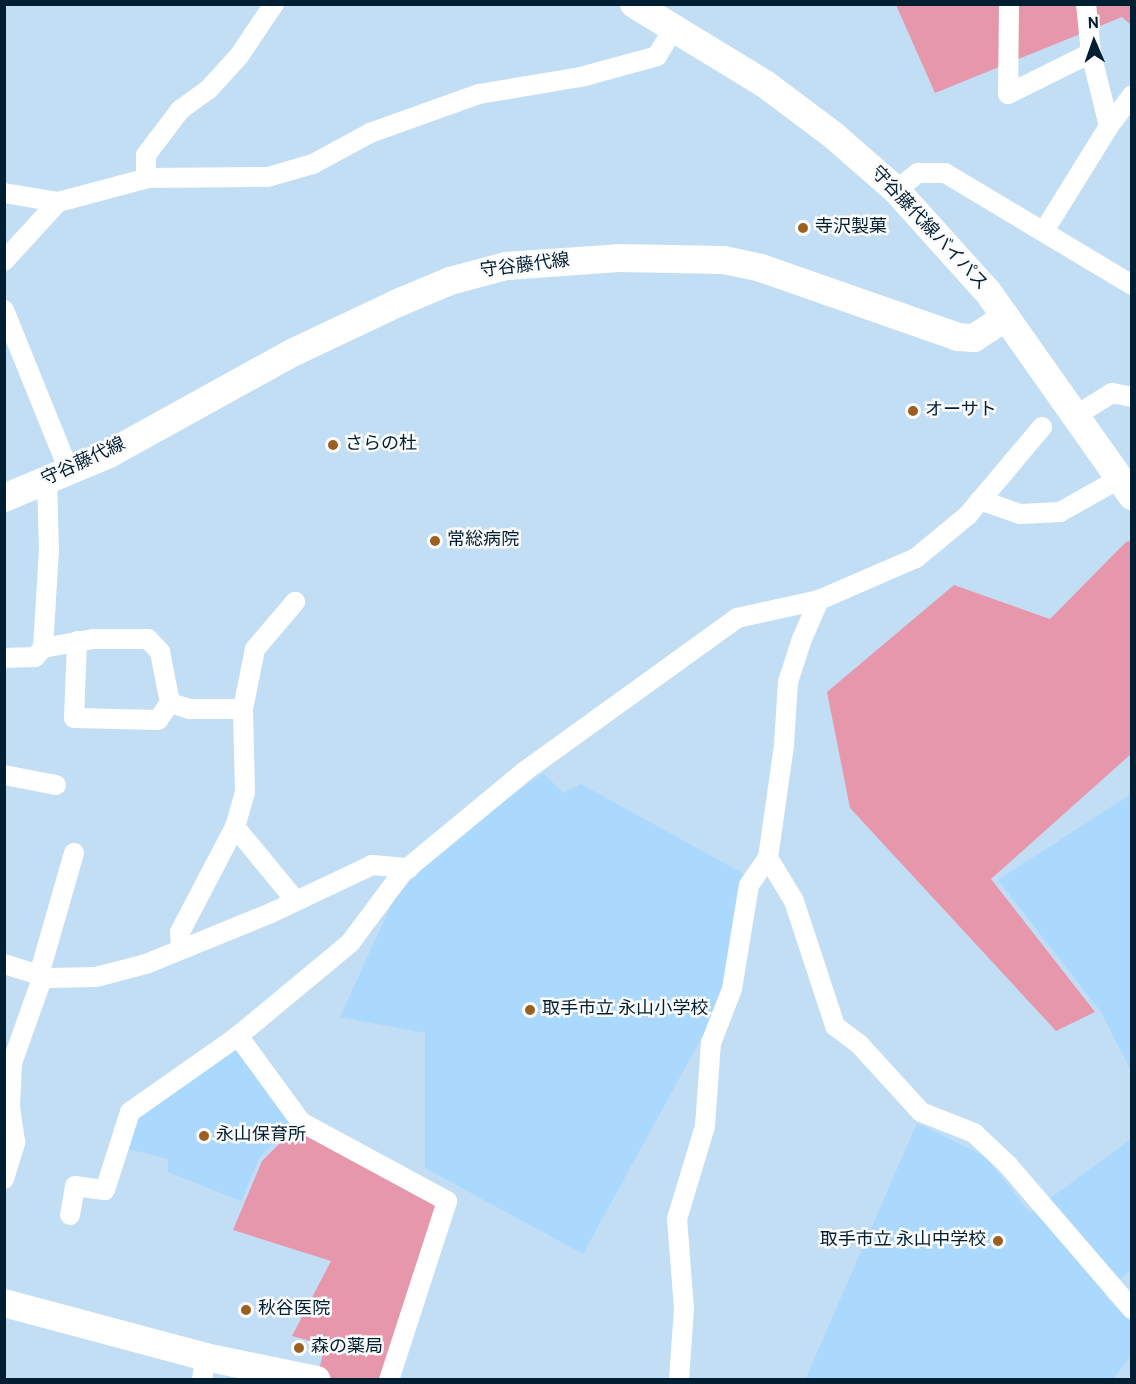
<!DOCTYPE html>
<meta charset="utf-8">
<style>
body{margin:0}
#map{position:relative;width:1136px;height:1384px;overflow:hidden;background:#c2def4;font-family:Overpass,"Noto Sans JP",sans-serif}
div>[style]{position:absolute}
.built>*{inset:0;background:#abd9fd}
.green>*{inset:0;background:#e797ac}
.street>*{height:20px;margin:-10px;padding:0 10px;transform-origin:10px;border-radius:10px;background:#fff}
.secondary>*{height:28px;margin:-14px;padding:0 14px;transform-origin:14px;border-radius:14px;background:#fff}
.dots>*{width:16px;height:16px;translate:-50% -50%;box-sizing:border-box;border:3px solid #fbfbfb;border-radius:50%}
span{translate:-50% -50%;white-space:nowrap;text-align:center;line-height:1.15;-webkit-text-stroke:5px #fbfbfb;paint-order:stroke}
.poi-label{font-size:18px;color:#011f33}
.left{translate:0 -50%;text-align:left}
.right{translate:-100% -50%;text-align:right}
.street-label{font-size:18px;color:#011f33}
.frame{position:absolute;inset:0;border:6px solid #011f33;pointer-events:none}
.north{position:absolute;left:1064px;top:12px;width:60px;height:60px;-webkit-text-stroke:4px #fbfbfb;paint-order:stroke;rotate:358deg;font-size:16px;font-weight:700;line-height:24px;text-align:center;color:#011f33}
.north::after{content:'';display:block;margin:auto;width:21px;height:27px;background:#011f33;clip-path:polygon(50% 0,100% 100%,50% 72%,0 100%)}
</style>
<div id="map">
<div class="built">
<div style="clip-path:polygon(543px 773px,563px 793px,581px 784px,744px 874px,737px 893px,720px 1004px,583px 1254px,425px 1168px,425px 1033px,340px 1017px,393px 901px,436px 851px)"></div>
<div style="clip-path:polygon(1131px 794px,1131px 1071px,1101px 1012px,998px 880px)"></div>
<div style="clip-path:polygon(235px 1049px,293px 1124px,260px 1157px,241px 1201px,168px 1172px,168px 1159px,124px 1148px,134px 1117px)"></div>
<div style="clip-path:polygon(917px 1123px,986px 1157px,1030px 1213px,1131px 1139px,1131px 1269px,1105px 1295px,1131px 1323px,1131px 1356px,1113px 1379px,805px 1380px)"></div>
</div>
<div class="green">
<div style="clip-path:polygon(896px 5px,1131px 5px,1131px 25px,1122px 17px,935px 93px)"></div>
<div style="clip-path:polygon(1131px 541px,1131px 754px,991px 879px,1095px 1012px,1056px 1031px,850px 808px,827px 692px,954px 585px,1050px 619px,1126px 542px)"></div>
<div style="clip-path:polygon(301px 1122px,447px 1201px,389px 1379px,317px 1379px,325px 1345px,292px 1336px,331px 1261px,233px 1230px,262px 1161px)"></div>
</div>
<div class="street">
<div style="left:1009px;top:4px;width:90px;rotate:90.6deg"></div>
<div style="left:1008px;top:94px;width:93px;rotate:-26.3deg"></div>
<div style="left:1109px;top:126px;width:39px;rotate:-53deg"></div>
<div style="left:146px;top:178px;width:23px;rotate:-90deg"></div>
<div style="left:146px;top:155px;width:21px;rotate:-53deg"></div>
<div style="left:159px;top:138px;width:35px;rotate:-53deg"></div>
<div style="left:180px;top:110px;width:34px;rotate:-36deg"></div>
<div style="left:208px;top:90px;width:46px;rotate:-47.6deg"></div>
<div style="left:239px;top:56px;width:63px;rotate:-56.1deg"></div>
<div style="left:896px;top:190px;width:28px;rotate:-38deg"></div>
<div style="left:918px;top:173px;width:27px"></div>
<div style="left:945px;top:173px;width:218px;rotate:30.9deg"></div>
<div style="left:4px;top:193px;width:55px;rotate:9.5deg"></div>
<div style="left:58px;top:202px;width:93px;rotate:-14.9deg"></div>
<div style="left:148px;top:178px;width:120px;rotate:-0.5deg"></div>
<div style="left:268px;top:177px;width:47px;rotate:-16.1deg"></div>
<div style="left:313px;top:164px;width:65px;rotate:-28.5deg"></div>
<div style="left:370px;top:133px;width:116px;rotate:-19.7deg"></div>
<div style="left:479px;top:94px;width:103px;rotate:-9.5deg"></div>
<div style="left:581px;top:77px;width:79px;rotate:-15.4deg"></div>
<div style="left:657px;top:56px;width:33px;rotate:-59deg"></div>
<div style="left:1044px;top:231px;width:123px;rotate:-58.2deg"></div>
<div style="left:1109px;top:126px;width:75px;rotate:-103.9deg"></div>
<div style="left:1091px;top:53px;width:49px;rotate:-95.8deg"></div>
<div style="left:4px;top:261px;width:80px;rotate:-47.5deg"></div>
<div style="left:4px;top:310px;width:174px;rotate:68deg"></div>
<div style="left:1075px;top:416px;width:44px;rotate:-31.9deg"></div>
<div style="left:1112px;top:393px;width:20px;rotate:11deg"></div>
<div style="left:980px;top:500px;width:42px;rotate:19.3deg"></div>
<div style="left:1020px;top:514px;width:40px;rotate:-2.9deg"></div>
<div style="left:1060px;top:512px;width:68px;rotate:-29.2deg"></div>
<div style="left:77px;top:641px;width:77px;rotate:92.2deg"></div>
<div style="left:74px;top:718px;width:84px;rotate:1.4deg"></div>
<div style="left:158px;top:720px;width:21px;rotate:-55deg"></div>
<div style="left:43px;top:648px;width:51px;rotate:-10.2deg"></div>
<div style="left:93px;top:639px;width:55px"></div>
<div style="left:148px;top:639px;width:18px;rotate:47deg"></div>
<div style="left:160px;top:652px;width:52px;rotate:78.9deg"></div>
<div style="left:170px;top:703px;width:21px;rotate:17deg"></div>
<div style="left:190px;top:709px;width:53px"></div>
<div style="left:4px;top:658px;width:31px;rotate:-2deg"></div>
<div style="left:35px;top:657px;width:12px;rotate:-48deg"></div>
<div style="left:43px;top:648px;width:97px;rotate:-86.5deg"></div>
<div style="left:49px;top:551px;width:71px;rotate:-91.6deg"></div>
<div style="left:4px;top:775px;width:53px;rotate:10.9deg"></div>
<div style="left:235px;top:827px;width:36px;rotate:-74deg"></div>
<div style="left:245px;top:792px;width:83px;rotate:-91.4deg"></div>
<div style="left:243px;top:709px;width:61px;rotate:-78.7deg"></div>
<div style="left:255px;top:649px;width:62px;rotate:-49.6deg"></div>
<div style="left:768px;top:858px;width:50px;rotate:58.8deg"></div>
<div style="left:794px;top:901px;width:132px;rotate:71.8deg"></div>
<div style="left:835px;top:1026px;width:30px;rotate:37deg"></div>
<div style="left:859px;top:1044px;width:92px;rotate:47.6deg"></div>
<div style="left:921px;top:1112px;width:57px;rotate:21.6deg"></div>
<div style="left:974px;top:1133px;width:47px;rotate:43.3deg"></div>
<div style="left:1008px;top:1165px;width:190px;rotate:49.3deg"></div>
<div style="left:181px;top:949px;width:17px;rotate:-93deg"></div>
<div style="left:180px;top:932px;width:119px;rotate:-62.4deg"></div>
<div style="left:235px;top:827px;width:96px;rotate:50.5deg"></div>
<div style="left:4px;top:964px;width:47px;rotate:17.3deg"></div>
<div style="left:49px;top:978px;width:47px;rotate:-1.2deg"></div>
<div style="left:96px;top:977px;width:52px;rotate:-14.6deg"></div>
<div style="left:146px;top:964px;width:135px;rotate:-22.2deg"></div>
<div style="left:271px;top:913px;width:112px;rotate:-25.4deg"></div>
<div style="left:372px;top:865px;width:37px;rotate:5deg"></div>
<div style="left:39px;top:975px;width:127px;rotate:-74deg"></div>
<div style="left:4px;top:1179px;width:39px;rotate:-73deg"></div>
<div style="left:15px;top:1142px;width:35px;rotate:-98deg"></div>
<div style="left:10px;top:1107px;width:44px;rotate:-87.4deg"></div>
<div style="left:12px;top:1063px;width:92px;rotate:-70.4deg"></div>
<div style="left:70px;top:1215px;width:29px;rotate:-80deg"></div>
<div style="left:75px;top:1186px;width:30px;rotate:8deg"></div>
<div style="left:105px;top:1190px;width:82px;rotate:-72.2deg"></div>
<div style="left:130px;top:1112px;width:132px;rotate:-35.1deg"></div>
<div style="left:202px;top:1380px;width:15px;rotate:-82deg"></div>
<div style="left:389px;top:1380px;width:188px;rotate:-72deg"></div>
<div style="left:447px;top:1201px;width:166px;rotate:-151.6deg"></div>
<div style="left:301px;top:1122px;width:107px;rotate:-126.2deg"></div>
<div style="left:238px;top:1036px;width:146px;rotate:-39.7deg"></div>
<div style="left:350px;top:943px;width:89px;rotate:-53.3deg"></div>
<div style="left:403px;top:872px;width:158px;rotate:-39.6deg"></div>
<div style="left:525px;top:771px;width:261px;rotate:-35.8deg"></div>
<div style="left:737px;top:618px;width:84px;rotate:-12.4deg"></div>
<div style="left:679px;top:1380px;width:71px;rotate:-86deg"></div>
<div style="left:684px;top:1309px;width:90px;rotate:-94.4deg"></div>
<div style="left:677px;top:1219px;width:97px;rotate:-73.2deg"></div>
<div style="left:705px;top:1126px;width:83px;rotate:-85.9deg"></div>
<div style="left:711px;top:1043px;width:58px;rotate:-68.7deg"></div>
<div style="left:732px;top:989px;width:105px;rotate:-80.7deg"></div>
<div style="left:749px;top:885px;width:33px;rotate:-55deg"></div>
<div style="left:768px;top:858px;width:114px;rotate:-81.9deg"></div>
<div style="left:784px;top:745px;width:63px;rotate:-86.4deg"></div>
<div style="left:788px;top:682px;width:45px;rotate:-72deg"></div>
<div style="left:802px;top:639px;width:43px;rotate:-66.4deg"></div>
<div style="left:819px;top:600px;width:106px;rotate:-23.4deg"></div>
<div style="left:916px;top:558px;width:67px;rotate:-39.6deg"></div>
<div style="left:968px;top:515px;width:115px;rotate:-49.9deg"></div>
</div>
<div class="secondary">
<div style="left:634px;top:4px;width:153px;rotate:31.4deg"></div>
<div style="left:765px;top:84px;width:85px;rotate:36.9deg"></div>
<div style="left:833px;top:135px;width:84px;rotate:41.1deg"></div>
<div style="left:896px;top:190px;width:137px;rotate:48deg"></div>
<div style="left:988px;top:292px;width:250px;rotate:54.8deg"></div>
<div style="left:4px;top:498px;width:114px;rotate:-22.7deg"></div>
<div style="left:109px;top:454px;width:209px;rotate:-28.9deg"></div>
<div style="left:292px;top:353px;width:119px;rotate:-25.3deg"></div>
<div style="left:400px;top:302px;width:54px;rotate:-22.8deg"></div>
<div style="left:450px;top:281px;width:58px;rotate:-15deg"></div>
<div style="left:506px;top:266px;width:113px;rotate:-4deg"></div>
<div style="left:619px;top:258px;width:105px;rotate:1.1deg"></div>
<div style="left:724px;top:260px;width:38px;rotate:12deg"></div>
<div style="left:761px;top:268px;width:209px;rotate:19.3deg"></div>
<div style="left:958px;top:337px;width:16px;rotate:4deg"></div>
<div style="left:974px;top:338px;width:38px;rotate:-33deg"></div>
<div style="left:4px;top:1303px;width:208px;rotate:15deg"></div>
<div style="left:205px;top:1357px;width:114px;rotate:11.6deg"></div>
</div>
<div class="dots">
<div style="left:803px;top:228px;background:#9b5f21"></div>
<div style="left:913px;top:411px;background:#9b5f21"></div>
<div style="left:333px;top:445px;background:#9b5f21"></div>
<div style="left:435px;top:541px;background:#9b5f21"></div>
<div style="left:530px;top:1010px;background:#9b5f21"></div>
<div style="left:204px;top:1136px;background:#9b5f21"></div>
<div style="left:998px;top:1241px;background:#9b5f21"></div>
<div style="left:246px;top:1310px;background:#9b5f21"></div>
<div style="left:299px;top:1348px;background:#9b5f21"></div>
</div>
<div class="poi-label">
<span class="left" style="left:815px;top:228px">寺沢製菓</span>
<span class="left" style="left:925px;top:411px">オーサト</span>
<span class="left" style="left:345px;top:445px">さらの杜</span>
<span class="left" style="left:447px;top:541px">常総病院</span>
<span class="left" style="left:542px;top:1010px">取手市立 永山小学校</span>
<span class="left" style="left:216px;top:1136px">永山保育所</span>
<span class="right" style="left:986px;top:1241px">取手市立 永山中学校</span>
<span class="left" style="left:258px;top:1310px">秋谷医院</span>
<span class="left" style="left:311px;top:1348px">森の薬局</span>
</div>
<div class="street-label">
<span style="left:928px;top:229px;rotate:47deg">守谷藤代線バイパス</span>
<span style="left:525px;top:267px;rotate:-7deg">守谷藤代線</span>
<span style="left:84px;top:463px;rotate:-25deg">守谷藤代線</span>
</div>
<div class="frame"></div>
<div class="north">N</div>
</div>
